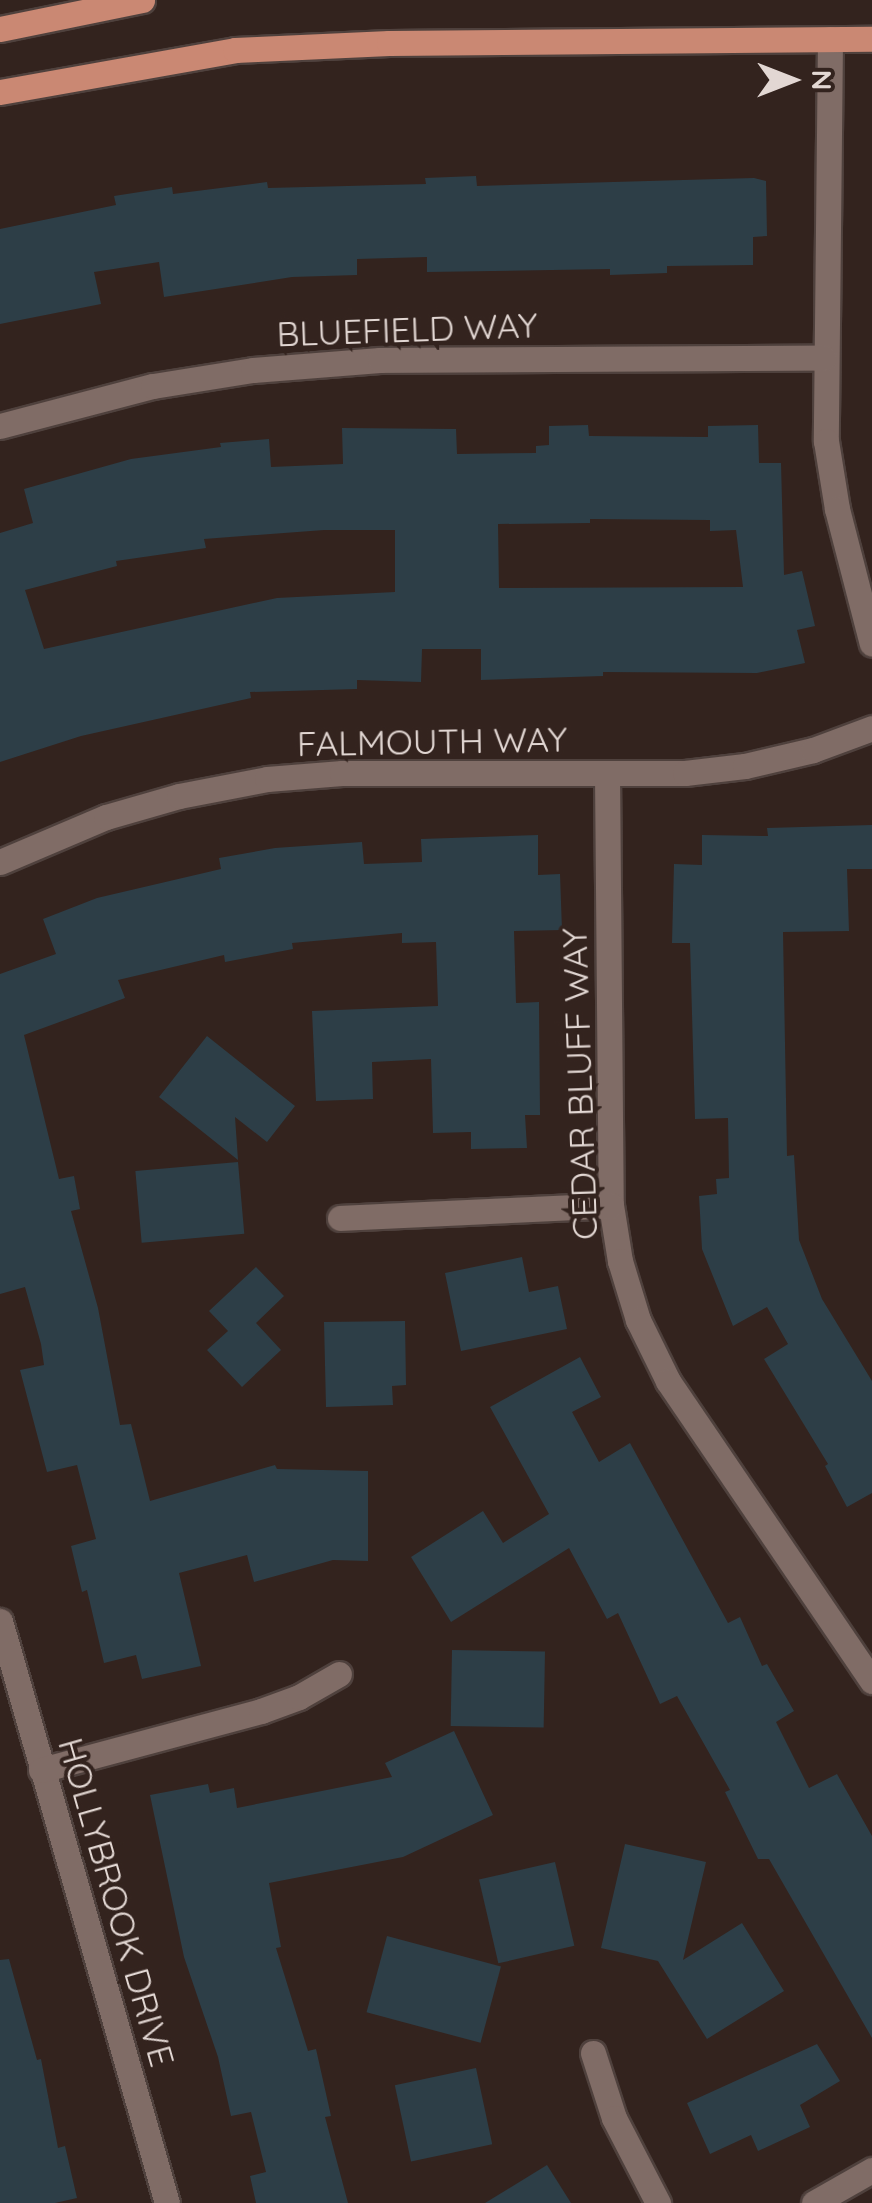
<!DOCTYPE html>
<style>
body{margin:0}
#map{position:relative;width:872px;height:2203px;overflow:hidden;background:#33231e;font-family:Quicksand,sans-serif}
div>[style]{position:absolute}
.building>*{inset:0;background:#2d3e47;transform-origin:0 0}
.roads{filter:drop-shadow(2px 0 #4f413d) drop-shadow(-2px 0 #4f413d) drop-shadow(0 2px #4f413d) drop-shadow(0 -2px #4f413d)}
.minor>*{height:25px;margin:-12.5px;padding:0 12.5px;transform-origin:12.5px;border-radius:12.5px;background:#806c66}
.major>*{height:25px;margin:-12.5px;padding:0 12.5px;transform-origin:12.5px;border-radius:12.5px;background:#ca8873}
span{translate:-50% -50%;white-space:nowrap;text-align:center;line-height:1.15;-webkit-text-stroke:8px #33231e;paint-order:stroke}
.street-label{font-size:35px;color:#e2d7d3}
.north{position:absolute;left:742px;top:30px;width:100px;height:100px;-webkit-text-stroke:8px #33231e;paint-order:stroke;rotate:90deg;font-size:28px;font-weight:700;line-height:40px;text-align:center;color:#e2d7d3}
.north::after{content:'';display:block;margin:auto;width:35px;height:45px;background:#e2d7d3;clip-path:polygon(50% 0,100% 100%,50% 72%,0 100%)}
</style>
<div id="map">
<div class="building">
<div style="clip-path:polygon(476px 176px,477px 186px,754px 178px,766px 181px,767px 236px,753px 237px,753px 265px,667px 266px,667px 273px,610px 275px,610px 269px,427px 272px,427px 257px,357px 259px,357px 275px,292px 277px,164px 297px,159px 262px,94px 272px,101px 304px,0 324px,0 229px,116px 205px,114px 196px,172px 187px,173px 194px,267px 182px,268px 188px,426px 184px,425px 178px)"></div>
<div style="clip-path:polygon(evenodd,588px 425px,589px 436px,708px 437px,708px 426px,758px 425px,759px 463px,781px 463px,784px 575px,802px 571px,815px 626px,797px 630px,805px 663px,757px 673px,603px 672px,603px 676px,481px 680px,481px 649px,422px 649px,421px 682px,357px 680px,357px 689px,250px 692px,251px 698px,81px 736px,0 762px,0 533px,33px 523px,24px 489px,131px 459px,221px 447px,220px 443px,269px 439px,271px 467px,343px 464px,342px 428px,456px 429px,457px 454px,536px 453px,536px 446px,549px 445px,549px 426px,588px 425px,590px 519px,710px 520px,710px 531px,736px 530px,743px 587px,499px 588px,498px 524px,590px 523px,590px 519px,588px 425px,324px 530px,395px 530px,395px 592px,277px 598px,44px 649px,25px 590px,117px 566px,116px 561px,206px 548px,204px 539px,324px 530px)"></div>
<div style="clip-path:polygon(872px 825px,872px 869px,847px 869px,849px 931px,783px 932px,787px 1156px,794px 1155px,799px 1240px,822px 1299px,872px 1381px,872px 1493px,847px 1507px,825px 1466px,828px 1464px,764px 1359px,788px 1344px,767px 1307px,733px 1326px,702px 1249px,699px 1196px,717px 1194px,716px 1179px,729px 1178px,728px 1118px,695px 1119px,690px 943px,672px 943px,674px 864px,702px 865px,702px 835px,768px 836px,767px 828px)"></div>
<div style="clip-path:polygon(538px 835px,538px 875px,560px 874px,562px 930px,514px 931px,516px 1003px,539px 1002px,540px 1115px,525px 1115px,527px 1148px,471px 1149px,471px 1132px,433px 1133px,431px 1059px,372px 1062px,373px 1099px,316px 1101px,312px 1011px,438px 1006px,436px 942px,402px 943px,402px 933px,292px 943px,293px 949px,225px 962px,224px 955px,118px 980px,125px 998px,24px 1035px,59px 1179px,74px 1176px,80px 1209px,71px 1211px,98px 1308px,120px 1425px,131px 1424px,150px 1501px,275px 1465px,277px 1469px,368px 1471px,368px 1561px,333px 1560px,254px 1582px,247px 1555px,179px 1573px,201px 1666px,142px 1679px,136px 1655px,104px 1663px,87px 1590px,82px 1592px,71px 1546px,96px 1539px,77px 1465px,47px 1472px,20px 1370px,44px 1365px,41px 1344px,25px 1287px,0 1294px,0 974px,56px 954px,43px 919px,97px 898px,221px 869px,219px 858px,275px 848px,362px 842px,364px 864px,422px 862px,421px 839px)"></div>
<div style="clip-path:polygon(207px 1036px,295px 1106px,267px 1142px,235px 1117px,238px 1160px,159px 1097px)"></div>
<div style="left:238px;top:1162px;width:72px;height:103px;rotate:85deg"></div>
<div style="clip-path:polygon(522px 1257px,529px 1292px,558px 1286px,567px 1329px,461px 1351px,445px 1273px)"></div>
<div style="clip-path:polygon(256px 1267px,284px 1296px,256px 1323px,281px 1350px,242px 1387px,207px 1350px,228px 1331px,209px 1311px)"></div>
<div style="clip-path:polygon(405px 1321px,406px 1385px,392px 1386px,393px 1405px,326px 1407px,324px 1322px)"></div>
<div style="clip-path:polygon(580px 1357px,601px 1397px,572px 1412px,599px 1462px,630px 1443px,728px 1623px,740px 1617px,762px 1666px,767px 1664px,794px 1711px,776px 1722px,809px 1788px,837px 1774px,872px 1836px,872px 2038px,769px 1859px,758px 1859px,725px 1792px,730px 1790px,677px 1696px,660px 1704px,618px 1613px,607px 1619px,569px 1548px,451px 1622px,411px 1557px,483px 1511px,503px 1543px,549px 1514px,490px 1407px)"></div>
<div style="left:452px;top:1650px;width:93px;height:76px;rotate:1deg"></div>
<div style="clip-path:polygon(454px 1731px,493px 1815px,403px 1857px,269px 1883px,281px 1947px,276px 1948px,308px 2051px,316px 2049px,331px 2116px,325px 2117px,348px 2203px,256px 2203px,250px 2176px,266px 2172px,251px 2112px,231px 2116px,218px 2057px,184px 1957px,150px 1795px,208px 1784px,210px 1793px,234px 1788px,237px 1808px,392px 1777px,385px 1763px)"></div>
<div style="clip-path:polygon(625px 1844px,706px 1862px,683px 1960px,742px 1923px,784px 1991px,707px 2039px,658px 1961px,601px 1948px)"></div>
<div style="left:555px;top:1862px;width:86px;height:78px;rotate:77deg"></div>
<div style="left:387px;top:1936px;width:118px;height:79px;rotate:15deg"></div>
<div style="clip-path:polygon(9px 1959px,37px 2060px,41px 2059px,58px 2148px,65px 2146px,77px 2198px,55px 2203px,0 2203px,0 1960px)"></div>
<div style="clip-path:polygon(817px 2044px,840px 2081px,800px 2105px,810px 2127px,758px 2151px,751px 2135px,710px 2154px,687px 2103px)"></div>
<div style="left:476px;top:2068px;width:78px;height:83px;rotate:78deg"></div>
<div style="clip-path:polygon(547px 2165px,571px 2203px,485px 2203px)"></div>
</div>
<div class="roads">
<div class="minor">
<div style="left:830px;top:39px;width:402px;rotate:90.6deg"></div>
<div style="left:826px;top:441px;width:69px;rotate:80.8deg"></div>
<div style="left:837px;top:509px;width:139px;rotate:75.5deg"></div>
<div style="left:0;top:426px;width:158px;rotate:-14.7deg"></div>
<div style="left:153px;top:386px;width:101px;rotate:-9.1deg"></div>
<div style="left:253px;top:370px;width:127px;rotate:-4.5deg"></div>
<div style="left:380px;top:360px;width:444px;rotate:-0.3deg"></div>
<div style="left:607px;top:773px;width:432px;rotate:89.5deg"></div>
<div style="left:611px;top:1205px;width:57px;rotate:80.9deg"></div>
<div style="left:620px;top:1261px;width:62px;rotate:73deg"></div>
<div style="left:638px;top:1320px;width:68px;rotate:63.8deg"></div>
<div style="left:668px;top:1381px;width:363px;rotate:55.8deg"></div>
<div style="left:0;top:862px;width:115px;rotate:-23deg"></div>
<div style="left:106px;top:817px;width:76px;rotate:-16deg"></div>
<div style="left:179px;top:796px;width:90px;rotate:-10.9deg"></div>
<div style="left:267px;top:779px;width:75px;rotate:-4.6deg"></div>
<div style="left:342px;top:773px;width:343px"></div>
<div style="left:685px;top:773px;width:60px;rotate:-6.7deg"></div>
<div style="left:745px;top:766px;width:70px;rotate:-13.2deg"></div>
<div style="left:813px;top:750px;width:63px;rotate:-20.4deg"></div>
<div style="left:340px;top:1218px;width:271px;rotate:-2.7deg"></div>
<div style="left:0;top:1621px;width:605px;rotate:73.99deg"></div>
<div style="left:41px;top:1770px;width:228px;rotate:-15deg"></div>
<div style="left:261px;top:1711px;width:40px;rotate:-20.2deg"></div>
<div style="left:299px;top:1697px;width:46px;rotate:-29.9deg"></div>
<div style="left:593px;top:2053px;width:68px;rotate:72.1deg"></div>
<div style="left:614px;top:2118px;width:96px;rotate:62.6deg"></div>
<div style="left:814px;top:2203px;width:67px;rotate:-29.6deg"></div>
</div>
<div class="major">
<div style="left:0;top:29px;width:145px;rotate:-11.5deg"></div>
<div style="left:0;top:92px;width:239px;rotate:-10.1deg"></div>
<div style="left:235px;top:50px;width:154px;rotate:-2.6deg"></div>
<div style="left:389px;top:43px;width:483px;rotate:-0.5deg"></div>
</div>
</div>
<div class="street-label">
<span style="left:407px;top:329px;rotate:-2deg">BLUEFIELD WAY</span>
<span style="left:432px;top:741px;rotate:-1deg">FALMOUTH WAY</span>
<span style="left:579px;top:1084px;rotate:-92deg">CEDAR BLUFF WAY</span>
<span style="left:117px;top:1902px;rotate:74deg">HOLLYBROOK DRIVE</span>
</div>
<div class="north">N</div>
</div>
